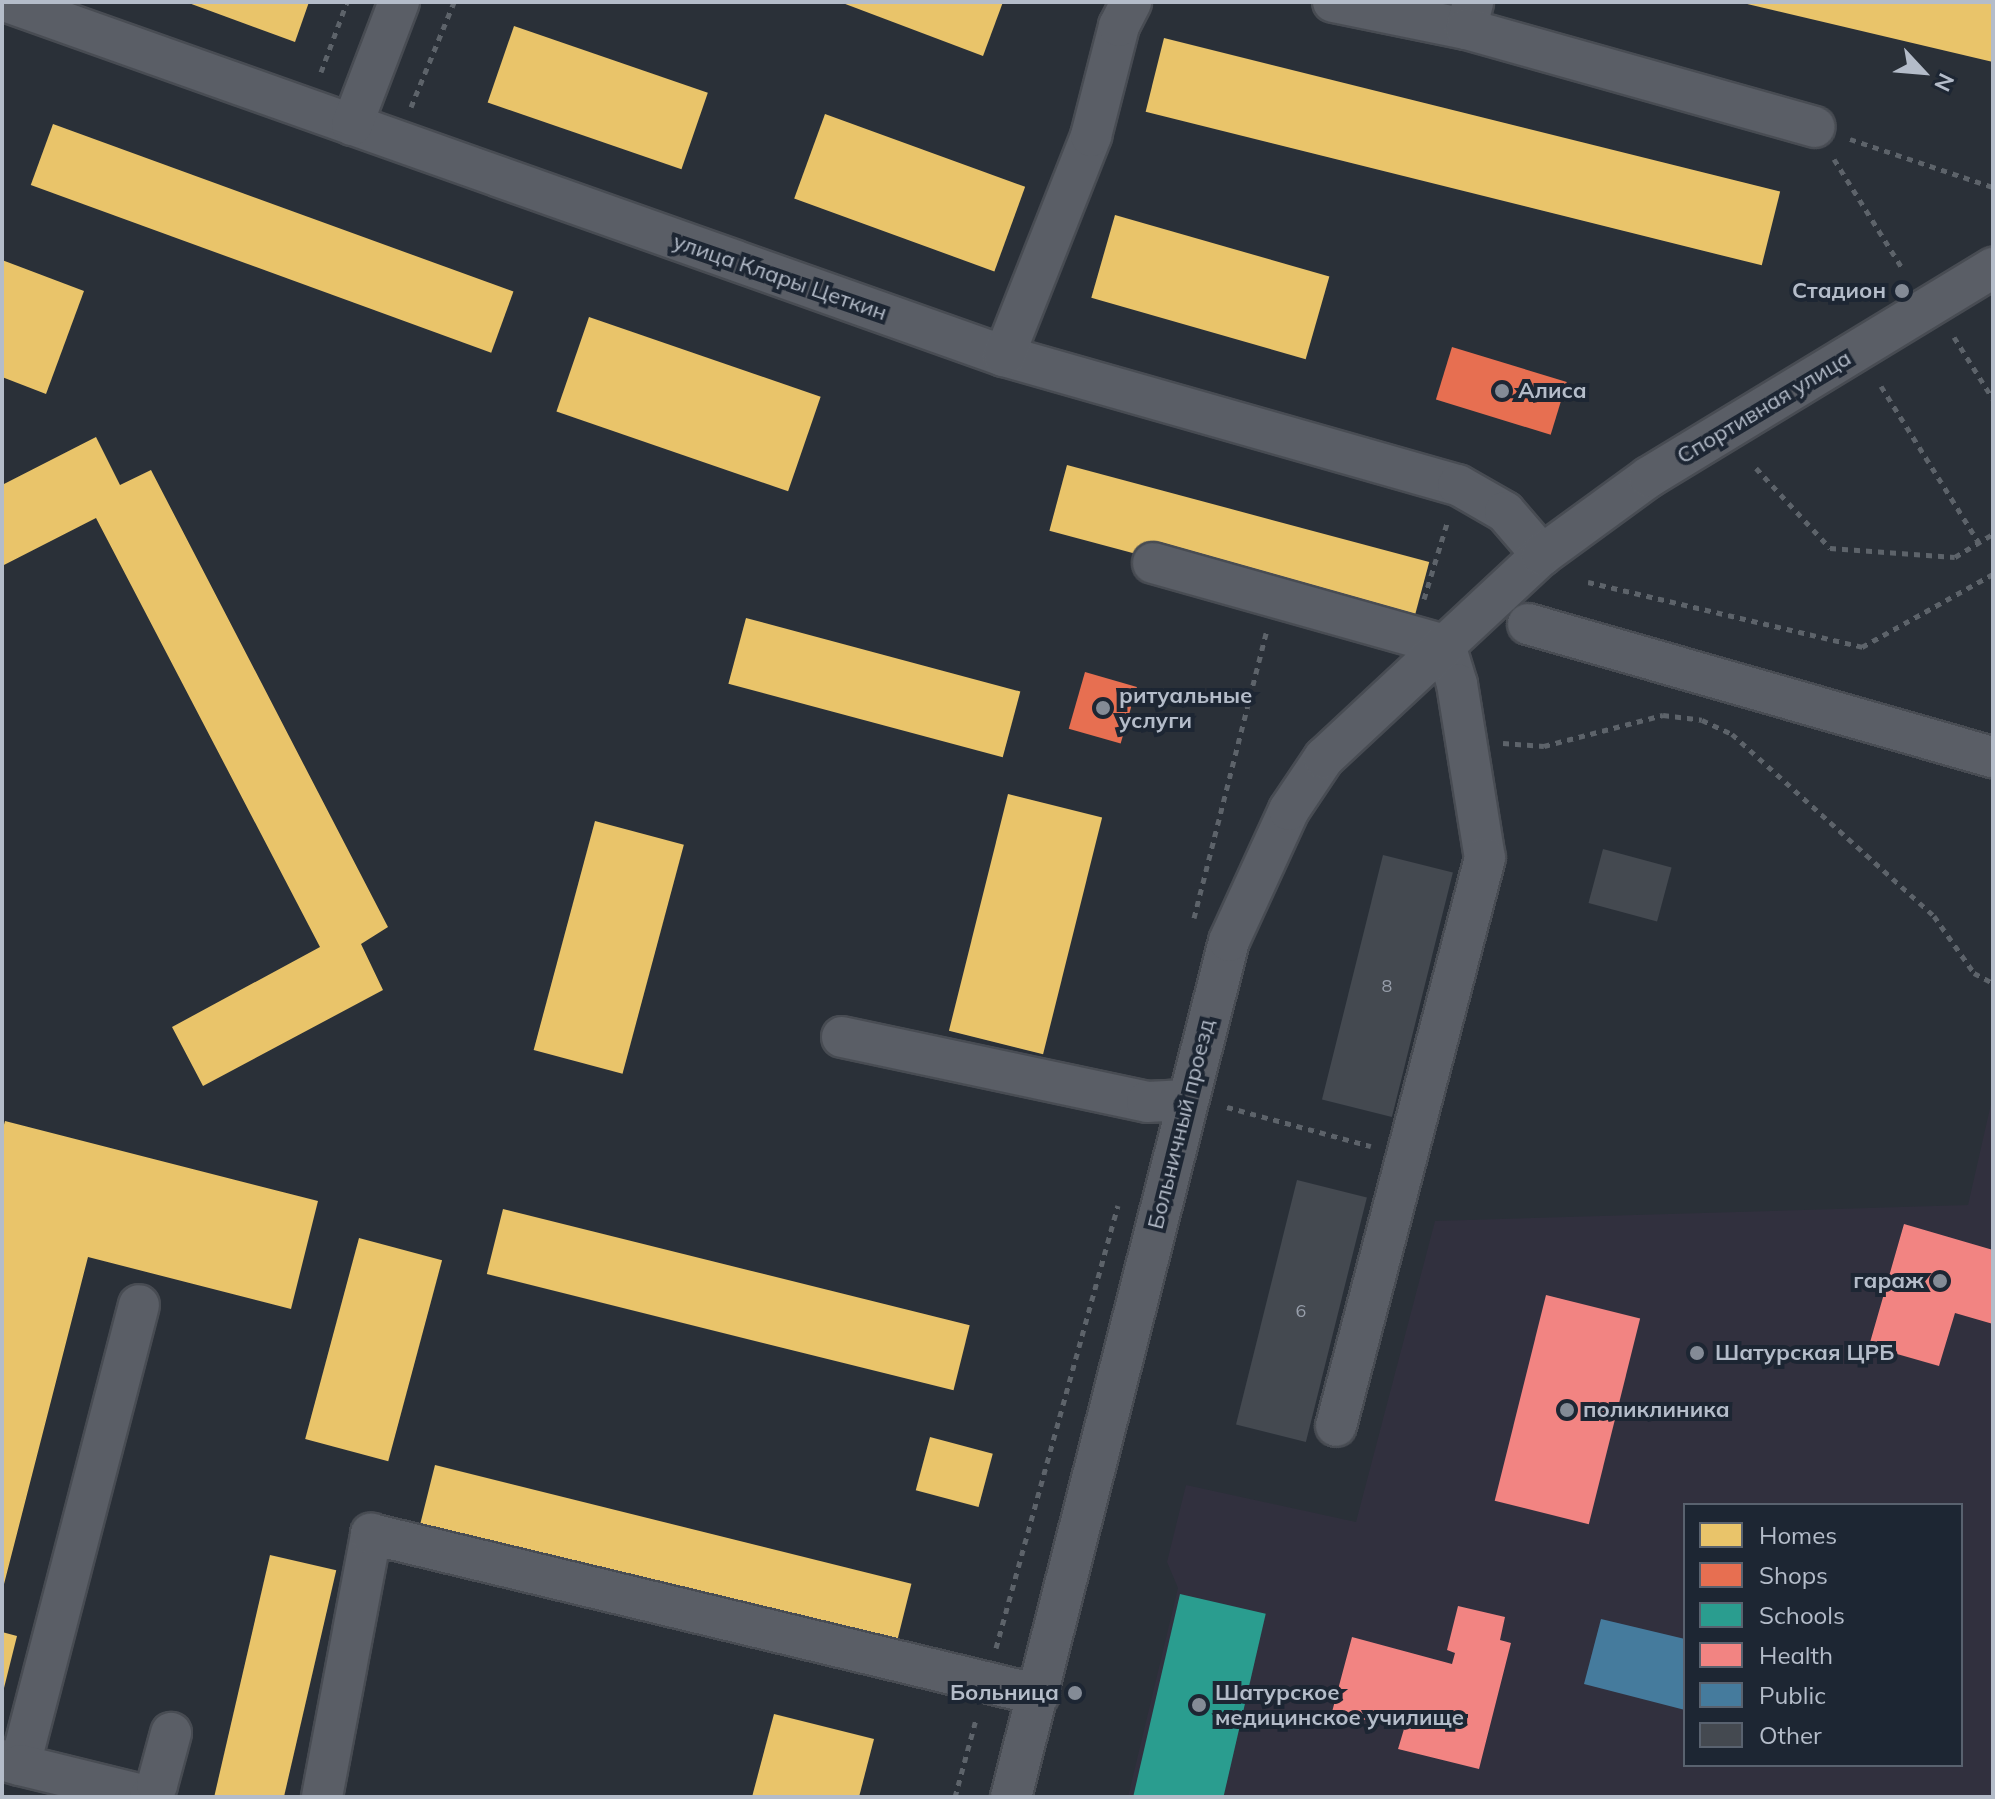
<!DOCTYPE html>
<meta charset="utf-8">
<style>
body{margin:0}
#map{position:relative;width:1995px;height:1799px;overflow:hidden;background:#2a3038;font-family:Mulish,sans-serif}
div>[style]{position:absolute}
.medical>*{inset:0;background:#31303e}
.homes>*{inset:0;background:#e9c46a;transform-origin:0 0}
.shops>*{inset:0;background:#e76f51;transform-origin:0 0}
.schools>*{inset:0;background:#2a9d8f;transform-origin:0 0}
.health>*{inset:0;background:#f28482;transform-origin:0 0}
.public>*{inset:0;background:#457b9d}
.building>*{inset:0;background:#444950;transform-origin:0 0}
.path>*{height:5px;margin-top:-2.5px;transform-origin:0;background:repeating-linear-gradient(90deg,#5d636a 0 6px,transparent 0 12px)}
.roads{filter:drop-shadow(2px 0 #484c53) drop-shadow(-2px 0 #484c53) drop-shadow(0 2px #484c53) drop-shadow(0 -2px #484c53)}
.minor>*{height:40px;margin:-20px;padding:0 20px;transform-origin:20px;border-radius:20px;background:#5a5e66}
.dots>*{width:22px;height:22px;translate:-50% -50%;box-sizing:border-box;border:4px solid #1d2633;border-radius:50%}
span{translate:-50% -50%;white-space:nowrap;text-align:center;line-height:1.15;-webkit-text-stroke:8px #1d2633;paint-order:stroke}
.number-label{font-size:18px;color:#989fab}
.number-label span{-webkit-text-stroke-width:0}
.street-label{font-size:22px;color:#b4bcc9}
.poi-label{font-size:22px;color:#b4bcc9;font-weight:700}
.right{translate:-100% -50%;text-align:right}
.left{translate:0 -50%;text-align:left}
.frame{position:absolute;inset:0;border:4px solid #b4bcc9;pointer-events:none}
.legend{position:absolute;left:1683px;top:1503px;width:280px;height:264px;box-sizing:border-box;background:#1d2633;border:2px solid #59626f;margin:0;padding:10px 14px;list-style:none;font-size:24px;color:#b4bcc9}
.legend li{display:flex;align-items:center;gap:16px;height:40px}
.legend b{width:40px;border:2px solid #59626f}
.north{position:absolute;left:1883px;top:32px;width:80px;height:80px;-webkit-text-stroke:6px #1d2633;paint-order:stroke;rotate:116deg;font-size:22px;font-weight:700;line-height:32px;text-align:center;color:#b4bcc9}
.north::after{content:'';display:block;margin:auto;width:28px;height:36px;background:#b4bcc9;clip-path:polygon(50% 0,100% 100%,50% 72%,0 100%)}
</style>
<div id="map">
<div class="medical">
<div style="clip-path:polygon(evenodd,1993px 1095px,1993px 1797px,1128px 1797px,1178px 1588px,1167px 1562px,1186px 1485px,1356px 1522px,1435px 1221px,1968px 1205px,1993px 1095px,1685px 1505px,1961px 1505px,1961px 1765px,1685px 1765px,1685px 1505px)"></div>
</div>
<div class="homes">
<div style="clip-path:polygon(186px 2px,309px 2px,295px 42px)"></div>
<div style="clip-path:polygon(840px 2px,1003px 2px,983px 56px)"></div>
<div style="clip-path:polygon(1743px 2px,1993px 2px,1993px 62px,1743px 3px)"></div>
<div style="left:514px;top:26px;width:205px;height:81px;rotate:19deg"></div>
<div style="left:1164px;top:38px;width:635px;height:76px;rotate:14deg"></div>
<div style="left:825px;top:114px;width:213px;height:90px;rotate:20deg"></div>
<div style="left:53px;top:124px;width:490px;height:65px;rotate:20deg"></div>
<div style="left:1115px;top:215px;width:223px;height:86px;rotate:16deg"></div>
<div style="clip-path:polygon(2px 260px,84px 291px,46px 394px,2px 377px)"></div>
<div style="left:589px;top:317px;width:245px;height:100px;rotate:19deg"></div>
<div style="clip-path:polygon(96px 437px,120px 485px,151px 470px,388px 927px,361px 944px,383px 990px,203px 1086px,172px 1027px,320px 947px,96px 518px,2px 566px,2px 485px)"></div>
<div style="left:1067px;top:465px;width:375px;height:68px;rotate:15deg"></div>
<div style="left:746px;top:618px;width:284px;height:68px;rotate:15deg"></div>
<div style="left:1008px;top:794px;width:97px;height:244px;rotate:14deg"></div>
<div style="left:595px;top:821px;width:92px;height:237px;rotate:15deg"></div>
<div style="clip-path:polygon(5px 1121px,318px 1201px,291px 1309px,88px 1257px,3px 1588px,2px 1132px)"></div>
<div style="left:503px;top:1209px;width:481px;height:67px;rotate:14deg"></div>
<div style="left:359px;top:1238px;width:86px;height:208px;rotate:15deg"></div>
<div style="left:930px;top:1437px;width:65px;height:55px;rotate:15deg"></div>
<div style="left:435px;top:1465px;width:491px;height:66px;rotate:14deg"></div>
<div style="left:270px;top:1555px;width:68px;height:248px;rotate:13deg"></div>
<div style="clip-path:polygon(2px 1632px,17px 1636px,3px 1692px,2px 1692px)"></div>
<div style="clip-path:polygon(774px 1714px,874px 1739px,859px 1797px,752px 1797px)"></div>
</div>
<div class="shops">
<div style="left:1452px;top:347px;width:120px;height:55px;rotate:17deg"></div>
<div style="left:1085px;top:672px;width:54px;height:59px;rotate:16deg"></div>
</div>
<div class="schools">
<div style="left:1180px;top:1594px;width:88px;height:209px;rotate:13deg"></div>
</div>
<div class="health">
<div style="clip-path:polygon(1904px 1224px,1993px 1250px,1993px 1324px,1955px 1313px,1939px 1366px,1869px 1346px)"></div>
<div style="left:1546px;top:1295px;width:97px;height:212px;rotate:14deg"></div>
<div style="clip-path:polygon(1458px 1606px,1505px 1617px,1500px 1640px,1511px 1643px,1479px 1769px,1398px 1749px,1404px 1729px,1332px 1712px,1352px 1637px,1452px 1664px,1455px 1653px,1447px 1650px)"></div>
</div>
<div class="public">
<div style="clip-path:polygon(1601px 1619px,1685px 1639px,1685px 1710px,1584px 1684px)"></div>
</div>
<div class="building">
<div style="left:1603px;top:849px;width:71px;height:56px;rotate:15deg"></div>
<div style="left:1383px;top:855px;width:72px;height:252px;rotate:14deg"></div>
<div style="left:1297px;top:1180px;width:72px;height:252px;rotate:14deg"></div>
</div>
<div class="path">
<div style="left:321px;top:72px;width:75px;rotate:-69.6deg"></div>
<div style="left:411px;top:107px;width:113px;rotate:-67.7deg"></div>
<div style="left:1850px;top:139px;width:151px;rotate:18.6deg"></div>
<div style="left:1834px;top:159px;width:128px;rotate:58deg"></div>
<div style="left:1954px;top:337px;width:73px;rotate:57.8deg"></div>
<div style="left:1881px;top:386px;width:185px;rotate:58deg"></div>
<div style="left:1756px;top:468px;width:109px;rotate:47.2deg"></div>
<div style="left:1830px;top:548px;width:125px;rotate:4.1deg"></div>
<div style="left:1955px;top:557px;width:44px;rotate:-31.2deg"></div>
<div style="left:1588px;top:582px;width:282px;rotate:13.3deg"></div>
<div style="left:1862px;top:647px;width:150px;rotate:-29.1deg"></div>
<div style="left:1424px;top:599px;width:83px;rotate:-73.1deg"></div>
<div style="left:1503px;top:743px;width:41px;rotate:4.2deg"></div>
<div style="left:1544px;top:746px;width:123px;rotate:-14.6deg"></div>
<div style="left:1663px;top:715px;width:39px;rotate:7deg"></div>
<div style="left:1702px;top:720px;width:33px;rotate:25deg"></div>
<div style="left:1732px;top:734px;width:272px;rotate:42deg"></div>
<div style="left:1934px;top:916px;width:70px;rotate:54.9deg"></div>
<div style="left:1974px;top:973px;width:21px;rotate:28deg"></div>
<div style="left:1194px;top:918px;width:294px;rotate:-75.8deg"></div>
<div style="left:1227px;top:1107px;width:149px;rotate:15.2deg"></div>
<div style="left:996px;top:1648px;width:459px;rotate:-74.6deg"></div>
<div style="left:955px;top:1797px;width:81px;rotate:-74.9deg"></div>
</div>
<div class="roads">
<div class="minor">
<div style="left:7px;top:2px;width:1058px;rotate:19.55deg"></div>
<div style="left:1004px;top:356px;width:472px;rotate:15.9deg"></div>
<div style="left:1458px;top:485px;width:54px;rotate:29.9deg"></div>
<div style="left:1505px;top:512px;width:57px;rotate:49.3deg"></div>
<div style="left:1333px;top:2px;width:136px;rotate:11.5deg"></div>
<div style="left:1466px;top:29px;width:28px;rotate:-75deg"></div>
<div style="left:1466px;top:29px;width:362px;rotate:15.7deg"></div>
<div style="left:352px;top:125px;width:132px;rotate:-69.1deg"></div>
<div style="left:1004px;top:356px;width:237px;rotate:-68.4deg"></div>
<div style="left:1091px;top:136px;width:114px;rotate:-75.7deg"></div>
<div style="left:1119px;top:26px;width:27px;rotate:-63deg"></div>
<div style="left:1153px;top:563px;width:303px;rotate:15.7deg"></div>
<div style="left:1445px;top:645px;width:41px;rotate:72.9deg"></div>
<div style="left:1457px;top:684px;width:176px;rotate:80.9deg"></div>
<div style="left:1485px;top:858px;width:587px;rotate:104.7deg"></div>
<div style="left:1528px;top:624px;width:484px;rotate:16deg"></div>
<div style="left:842px;top:1037px;width:312px;rotate:12deg"></div>
<div style="left:1147px;top:1102px;width:39px;rotate:-3deg"></div>
<div style="left:2px;top:1760px;width:19px;rotate:16deg"></div>
<div style="left:20px;top:1765px;width:475px;rotate:-75.5deg"></div>
<div style="left:20px;top:1765px;width:134px;rotate:13.8deg"></div>
<div style="left:150px;top:1797px;width:14px;rotate:-60deg"></div>
<div style="left:157px;top:1785px;width:54px;rotate:-74.9deg"></div>
<div style="left:322px;top:1797px;width:268px;rotate:-79.4deg"></div>
<div style="left:371px;top:1534px;width:687px;rotate:13.55deg"></div>
<div style="left:1011px;top:1797px;width:883px;rotate:-75.71deg"></div>
<div style="left:1229px;top:941px;width:144px;rotate:-65.4deg"></div>
<div style="left:1289px;top:810px;width:63px;rotate:-56.1deg"></div>
<div style="left:1324px;top:758px;width:298px;rotate:-43deg"></div>
<div style="left:1542px;top:555px;width:132px;rotate:-36.1deg"></div>
<div style="left:1649px;top:477px;width:403px;rotate:-31.3deg"></div>
</div>
</div>
<div class="dots">
<div style="left:1902px;top:291px;background:#848b96"></div>
<div style="left:1502px;top:391px;background:#848b96"></div>
<div style="left:1103px;top:708px;background:#848b96"></div>
<div style="left:1940px;top:1281px;background:#848b96"></div>
<div style="left:1697px;top:1353px;background:#848b96"></div>
<div style="left:1567px;top:1410px;background:#848b96"></div>
<div style="left:1075px;top:1693px;background:#848b96"></div>
<div style="left:1199px;top:1705px;background:#848b96"></div>
</div>
<div class="number-label">
<span style="left:1387px;top:986px">8</span>
<span style="left:1301px;top:1311px">6</span>
</div>
<div class="street-label">
<span style="left:780px;top:277px;rotate:19deg">улица Клары Цеткин</span>
<span style="left:1764px;top:407px;rotate:-31deg">Спортивная улица</span>
<span style="left:1181px;top:1124px;rotate:-76deg">Больничный проезд</span>
</div>
<div class="poi-label">
<span class="right" style="left:1886px;top:291px">Стадион</span>
<span class="left" style="left:1518px;top:391px">Алиса</span>
<span class="left" style="left:1119px;top:708px">ритуальные<br>услуги</span>
<span class="right" style="left:1924px;top:1281px">гараж</span>
<span class="left" style="left:1715px;top:1353px">Шатурская ЦРБ</span>
<span class="left" style="left:1583px;top:1410px">поликлиника</span>
<span class="left" style="left:1215px;top:1705px">Шатурское<br>медицинское училище</span>
<span class="right" style="left:1059px;top:1693px">Больница</span>
</div>
<div class="frame"></div>
<ul class="legend">
<li><b style="height:22px;background:#e9c46a"></b>Homes</li>
<li><b style="height:22px;background:#e76f51"></b>Shops</li>
<li><b style="height:22px;background:#2a9d8f"></b>Schools</li>
<li><b style="height:22px;background:#f28482"></b>Health</li>
<li><b style="height:22px;background:#457b9d"></b>Public</li>
<li><b style="height:22px;background:#444950"></b>Other</li>
</ul>
<div class="north">N</div>
</div>
